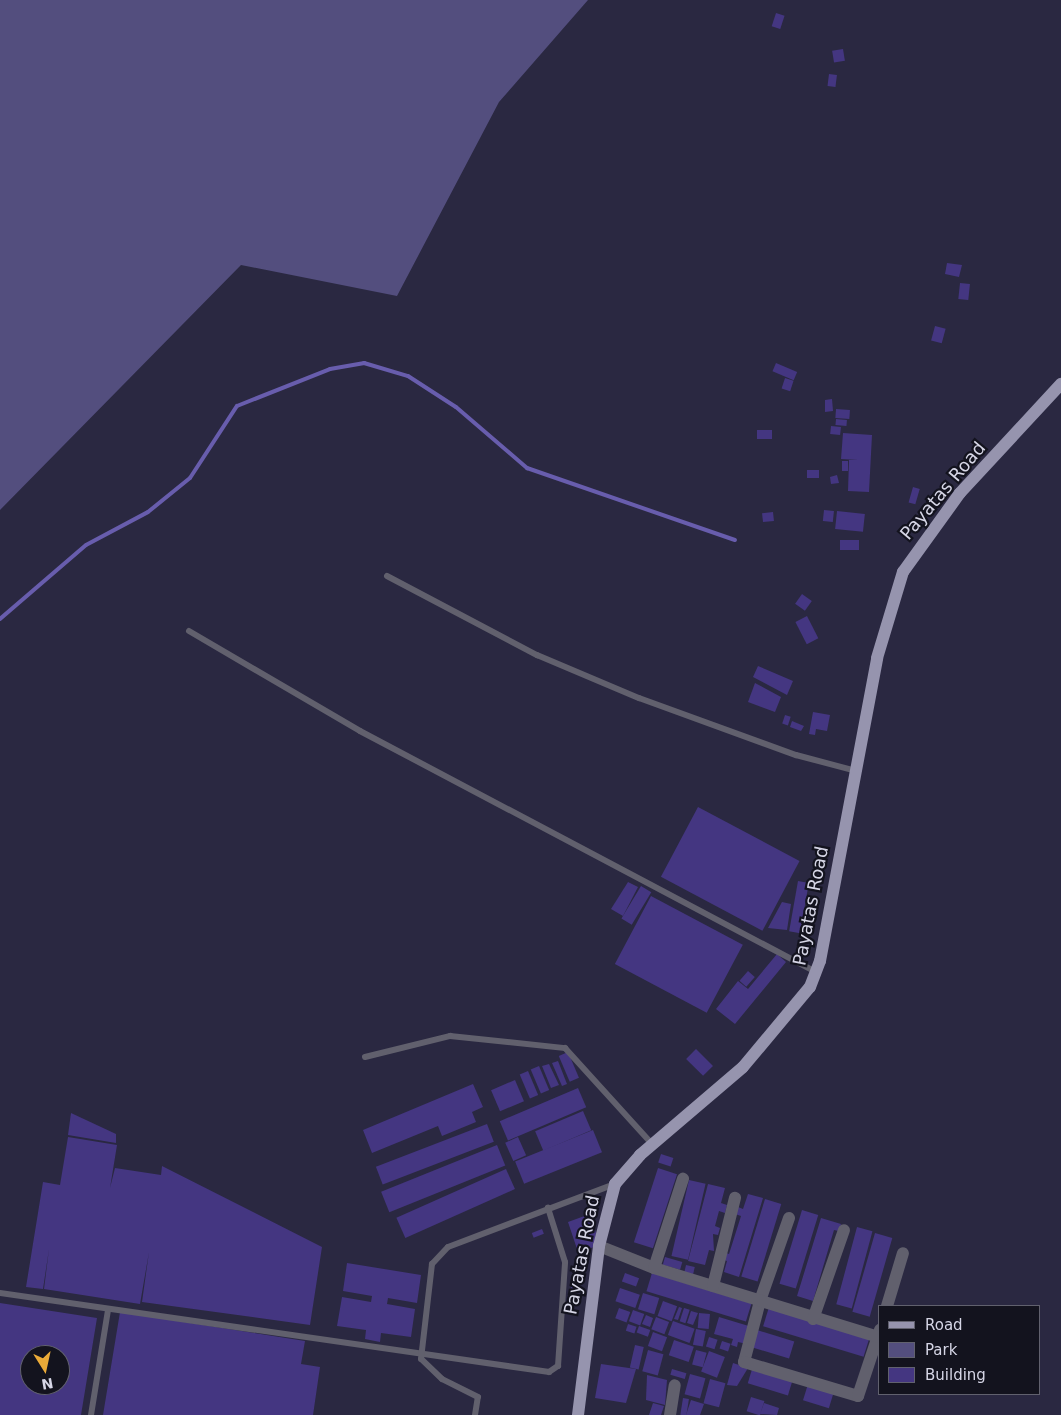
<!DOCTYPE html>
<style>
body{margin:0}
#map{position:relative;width:1061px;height:1415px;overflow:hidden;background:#2a2841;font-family:"DejaVu Sans",sans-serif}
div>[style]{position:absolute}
.green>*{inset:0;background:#534e7e}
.stream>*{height:4px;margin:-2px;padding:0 2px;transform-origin:2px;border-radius:2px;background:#685dad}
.building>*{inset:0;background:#443681;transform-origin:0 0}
.service>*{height:6px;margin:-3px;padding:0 3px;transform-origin:3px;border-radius:3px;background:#61606d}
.minor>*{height:12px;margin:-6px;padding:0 6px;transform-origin:6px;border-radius:6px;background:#61606d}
.primary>*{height:12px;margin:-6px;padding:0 6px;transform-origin:6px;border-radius:6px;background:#9694ae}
span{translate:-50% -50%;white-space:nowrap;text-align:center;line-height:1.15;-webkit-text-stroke:4.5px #13131e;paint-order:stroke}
.street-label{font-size:18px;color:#d6d6e6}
.legend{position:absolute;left:878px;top:1305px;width:162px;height:90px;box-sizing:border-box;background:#13131e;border:1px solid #61616e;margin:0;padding:6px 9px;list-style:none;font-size:15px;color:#d6d6e6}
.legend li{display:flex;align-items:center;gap:10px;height:25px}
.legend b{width:25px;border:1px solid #61616e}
.north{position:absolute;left:20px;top:1345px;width:50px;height:50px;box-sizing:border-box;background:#13131e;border:1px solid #61616e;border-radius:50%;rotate:170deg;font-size:14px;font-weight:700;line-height:20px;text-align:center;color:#d6d6e6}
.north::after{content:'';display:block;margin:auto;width:18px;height:22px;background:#eaaa38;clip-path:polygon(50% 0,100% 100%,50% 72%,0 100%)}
</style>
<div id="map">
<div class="green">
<div style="clip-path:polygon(0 0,588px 0,499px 102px,397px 296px,241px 265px,0 510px)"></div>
</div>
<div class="stream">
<div style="left:0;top:619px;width:113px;rotate:-40.7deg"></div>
<div style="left:86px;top:545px;width:70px;rotate:-28deg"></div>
<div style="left:148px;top:512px;width:54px;rotate:-39deg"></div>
<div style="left:190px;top:478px;width:86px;rotate:-56.9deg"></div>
<div style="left:237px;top:406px;width:100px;rotate:-21.7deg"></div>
<div style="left:330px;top:369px;width:35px;rotate:-10deg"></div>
<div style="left:364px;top:363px;width:46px;rotate:16.5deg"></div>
<div style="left:408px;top:376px;width:57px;rotate:32.9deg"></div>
<div style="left:456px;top:407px;width:94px;rotate:40.7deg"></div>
<div style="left:527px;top:468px;width:220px;rotate:19.1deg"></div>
</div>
<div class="building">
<div style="left:776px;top:13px;width:9px;height:14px;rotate:18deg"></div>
<div style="left:843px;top:49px;width:12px;height:11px;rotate:81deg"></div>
<div style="left:829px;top:74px;width:8px;height:12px;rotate:7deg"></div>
<div style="clip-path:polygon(947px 263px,962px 265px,959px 277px,945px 274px)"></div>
<div style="left:960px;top:283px;width:10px;height:16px;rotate:6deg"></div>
<div style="left:935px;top:326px;width:11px;height:15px;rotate:15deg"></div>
<div style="left:776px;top:363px;width:23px;height:9px;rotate:23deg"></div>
<div style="left:785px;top:378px;width:9px;height:11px;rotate:18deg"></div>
<div style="clip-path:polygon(832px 399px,833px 411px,825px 412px,825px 400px)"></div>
<div style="left:836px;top:409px;width:14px;height:9px;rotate:4deg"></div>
<div style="left:836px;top:419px;width:11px;height:6px;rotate:5deg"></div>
<div style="left:831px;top:426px;width:10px;height:8px;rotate:6deg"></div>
<div style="left:772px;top:430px;width:9px;height:15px;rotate:90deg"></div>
<div style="clip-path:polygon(843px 433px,872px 435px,869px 492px,848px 491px,849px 460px,858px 460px,841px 459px)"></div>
<div style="left:842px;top:461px;width:6px;height:10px"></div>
<div style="left:807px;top:470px;width:12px;height:8px"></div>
<div style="clip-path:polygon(837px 475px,839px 483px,831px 484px,830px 477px)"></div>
<div style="left:913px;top:487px;width:7px;height:16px;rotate:16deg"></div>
<div style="left:824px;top:510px;width:10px;height:11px;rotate:6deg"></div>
<div style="left:837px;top:511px;width:28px;height:18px;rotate:6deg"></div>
<div style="left:773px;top:512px;width:9px;height:11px;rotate:84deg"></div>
<div style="left:840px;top:540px;width:19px;height:10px"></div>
<div style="left:802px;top:594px;width:12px;height:12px;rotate:35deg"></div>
<div style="left:807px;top:616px;width:25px;height:13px;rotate:63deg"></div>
<div style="clip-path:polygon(758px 666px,793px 681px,787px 695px,753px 677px)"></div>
<div style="clip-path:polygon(755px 683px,781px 697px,775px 712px,748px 702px)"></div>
<div style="clip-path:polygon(813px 712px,830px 715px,827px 731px,816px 729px,815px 735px,809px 734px)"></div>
<div style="left:785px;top:715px;width:6px;height:9px;rotate:18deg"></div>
<div style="clip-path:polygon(792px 721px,804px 726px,801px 731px,790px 727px)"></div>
<div style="left:698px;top:807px;width:115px;height:79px;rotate:28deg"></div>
<div style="left:798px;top:881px;width:11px;height:51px;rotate:10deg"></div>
<div style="clip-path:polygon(628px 882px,638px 887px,623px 916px,611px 909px)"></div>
<div style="left:641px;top:886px;width:12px;height:38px;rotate:31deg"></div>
<div style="left:651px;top:896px;width:104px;height:77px;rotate:28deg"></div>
<div style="clip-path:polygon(782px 902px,791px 904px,787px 930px,768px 928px)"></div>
<div style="clip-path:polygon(777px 954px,786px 962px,735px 1024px,716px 1009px,738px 981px,748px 989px)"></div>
<div style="left:748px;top:971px;width:9px;height:13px;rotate:41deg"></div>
<div style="left:696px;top:1049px;width:24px;height:14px;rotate:45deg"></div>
<div style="left:568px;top:1052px;width:28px;height:10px;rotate:67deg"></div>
<div style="clip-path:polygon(558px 1061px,567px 1084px,562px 1086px,552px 1063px)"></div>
<div style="clip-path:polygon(549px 1064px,559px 1085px,551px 1088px,542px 1066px)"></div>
<div style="left:539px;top:1066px;width:26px;height:9px;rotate:67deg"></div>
<div style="left:528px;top:1071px;width:26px;height:9px;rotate:67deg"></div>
<div style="left:515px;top:1080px;width:23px;height:26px;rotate:67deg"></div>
<div style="clip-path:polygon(473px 1084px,483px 1107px,472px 1112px,476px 1122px,442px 1136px,438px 1126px,372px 1153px,363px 1130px)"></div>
<div style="left:578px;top:1088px;width:21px;height:85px;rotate:67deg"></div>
<div style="left:583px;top:1111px;width:21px;height:52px;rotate:67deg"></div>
<div style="clip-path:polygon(71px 1113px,116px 1134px,116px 1143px,68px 1135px)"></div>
<div style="left:487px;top:1124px;width:19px;height:119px;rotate:69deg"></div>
<div style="left:593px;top:1130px;width:24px;height:84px;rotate:68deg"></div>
<div style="clip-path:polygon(68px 1137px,117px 1145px,110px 1188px,115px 1168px,161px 1175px,162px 1166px,322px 1247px,310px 1325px,142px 1302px,149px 1252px,140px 1304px,44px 1289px,49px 1249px,43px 1289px,26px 1287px,43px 1182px,60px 1185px)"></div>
<div style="left:518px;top:1137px;width:20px;height:14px;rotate:66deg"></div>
<div style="left:497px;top:1145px;width:22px;height:125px;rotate:68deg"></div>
<div style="left:661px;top:1154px;width:13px;height:9px;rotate:18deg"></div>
<div style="left:658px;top:1168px;width:20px;height:78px;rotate:18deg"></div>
<div style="left:506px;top:1169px;width:22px;height:120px;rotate:66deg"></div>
<div style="left:689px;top:1180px;width:17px;height:78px;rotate:13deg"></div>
<div style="clip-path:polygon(708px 1184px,725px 1188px,721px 1203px,727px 1205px,725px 1213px,719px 1211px,715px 1226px,720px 1228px,718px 1235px,713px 1234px,714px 1251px,709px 1250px,705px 1265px,688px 1261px)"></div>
<div style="clip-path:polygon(748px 1194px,763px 1198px,739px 1277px,724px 1272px,727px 1261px,724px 1260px,726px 1253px,729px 1254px,741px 1216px,735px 1214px,738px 1207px,743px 1209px)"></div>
<div style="left:765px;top:1199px;width:17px;height:81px;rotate:17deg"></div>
<div style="left:802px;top:1210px;width:17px;height:77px;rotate:17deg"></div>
<div style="clip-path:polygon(590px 1214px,596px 1233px,594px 1247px,578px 1252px,568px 1222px)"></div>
<div style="clip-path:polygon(821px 1218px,841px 1224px,839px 1231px,834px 1230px,813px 1301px,797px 1296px)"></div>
<div style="left:857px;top:1227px;width:16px;height:80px;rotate:15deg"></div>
<div style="left:542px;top:1229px;width:5px;height:11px;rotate:68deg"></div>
<div style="left:875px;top:1233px;width:18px;height:82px;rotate:16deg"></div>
<div style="left:665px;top:1257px;width:18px;height:8px;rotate:16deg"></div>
<div style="clip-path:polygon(347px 1263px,421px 1275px,417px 1303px,388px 1298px,387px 1304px,415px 1309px,411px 1337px,381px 1333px,380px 1342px,365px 1339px,366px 1330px,337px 1326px,342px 1297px,371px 1302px,372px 1296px,343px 1291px)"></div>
<div style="left:686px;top:1265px;width:9px;height:8px;rotate:13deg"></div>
<div style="left:625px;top:1273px;width:15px;height:9px;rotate:20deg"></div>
<div style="left:652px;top:1273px;width:104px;height:19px;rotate:17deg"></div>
<div style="clip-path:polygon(572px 1282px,576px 1282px,574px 1302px,569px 1301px)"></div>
<div style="left:620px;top:1288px;width:21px;height:14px;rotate:19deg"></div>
<div style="left:643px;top:1293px;width:17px;height:17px;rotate:17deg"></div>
<div style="left:663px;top:1301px;width:15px;height:16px;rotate:20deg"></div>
<div style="clip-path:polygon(evenodd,0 1303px,97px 1318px,81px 1415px,0 1415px,0 1303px,30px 1355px,60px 1355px,60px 1385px,30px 1385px,30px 1355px)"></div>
<div style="clip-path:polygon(679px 1307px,682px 1308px,678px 1320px,674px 1319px)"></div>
<div style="left:769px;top:1307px;width:105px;height:20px;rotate:17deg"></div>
<div style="left:619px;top:1308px;width:12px;height:11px;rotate:20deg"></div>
<div style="left:684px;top:1308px;width:6px;height:14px;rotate:18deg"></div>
<div style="left:633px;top:1310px;width:12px;height:12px;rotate:20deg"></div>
<div style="clip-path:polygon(691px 1311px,698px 1313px,693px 1325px,687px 1323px)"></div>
<div style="clip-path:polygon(120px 1312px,305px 1341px,301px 1364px,320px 1367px,313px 1415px,103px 1415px)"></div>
<div style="left:699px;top:1313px;width:11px;height:15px;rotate:5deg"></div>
<div style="clip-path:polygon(646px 1315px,653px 1318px,650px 1327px,642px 1324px)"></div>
<div style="left:656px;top:1317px;width:14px;height:13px;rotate:21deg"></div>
<div style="clip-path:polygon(719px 1317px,752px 1327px,747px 1344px,738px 1342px,737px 1347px,731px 1345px,733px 1339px,714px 1334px)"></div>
<div style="left:673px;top:1321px;width:23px;height:15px;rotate:20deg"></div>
<div style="left:628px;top:1324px;width:9px;height:7px;rotate:18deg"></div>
<div style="left:639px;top:1326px;width:12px;height:7px;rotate:20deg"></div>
<div style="left:696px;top:1329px;width:10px;height:16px;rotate:11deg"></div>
<div style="left:757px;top:1330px;width:39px;height:18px;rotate:17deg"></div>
<div style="left:653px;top:1332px;width:15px;height:15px;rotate:20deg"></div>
<div style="left:709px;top:1337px;width:9px;height:10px;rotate:18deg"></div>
<div style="left:674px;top:1340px;width:21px;height:16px;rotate:19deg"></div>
<div style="left:722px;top:1341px;width:9px;height:8px;rotate:18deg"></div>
<div style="left:635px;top:1345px;width:9px;height:23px;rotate:13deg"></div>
<div style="left:648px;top:1350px;width:16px;height:22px;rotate:15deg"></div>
<div style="left:696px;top:1350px;width:11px;height:15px;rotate:15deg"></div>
<div style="left:709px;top:1351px;width:17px;height:22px;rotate:21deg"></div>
<div style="clip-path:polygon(733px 1363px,748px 1368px,737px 1386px,727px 1385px)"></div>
<div style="clip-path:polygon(601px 1364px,636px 1369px,626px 1403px,595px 1398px)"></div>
<div style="left:753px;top:1366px;width:42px;height:18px;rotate:17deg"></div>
<div style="left:672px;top:1369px;width:15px;height:6px;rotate:16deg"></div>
<div style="left:690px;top:1374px;width:16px;height:21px;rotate:15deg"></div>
<div style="clip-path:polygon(647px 1375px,667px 1380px,665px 1405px,646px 1400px)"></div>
<div style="left:710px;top:1379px;width:16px;height:25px;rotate:15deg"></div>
<div style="left:808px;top:1384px;width:27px;height:17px;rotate:17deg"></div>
<div style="left:751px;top:1397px;width:14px;height:15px;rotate:17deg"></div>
<div style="left:683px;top:1398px;width:6px;height:17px;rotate:9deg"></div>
<div style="clip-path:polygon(691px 1400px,704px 1404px,700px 1415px,686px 1415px)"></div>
<div style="clip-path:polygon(653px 1403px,664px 1406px,661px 1415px,649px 1415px)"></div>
<div style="clip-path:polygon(764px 1403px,779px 1408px,777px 1415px,760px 1414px)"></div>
</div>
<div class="service">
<div style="left:387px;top:576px;width:170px;rotate:27.8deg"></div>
<div style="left:537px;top:655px;width:111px;rotate:22.9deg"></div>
<div style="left:639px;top:698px;width:167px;rotate:20deg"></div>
<div style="left:796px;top:755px;width:62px;rotate:14.9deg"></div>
<div style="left:189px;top:631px;width:198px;rotate:30.3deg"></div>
<div style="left:360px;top:731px;width:516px;rotate:27.86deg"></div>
<div style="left:365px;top:1057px;width:88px;rotate:-13.9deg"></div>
<div style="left:450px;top:1036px;width:116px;rotate:6deg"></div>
<div style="left:565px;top:1048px;width:131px;rotate:47.8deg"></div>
<div style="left:0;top:1293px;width:555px;rotate:8.19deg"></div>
<div style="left:549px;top:1372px;width:11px;rotate:-34deg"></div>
<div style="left:558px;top:1366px;width:104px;rotate:-86.1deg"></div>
<div style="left:565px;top:1262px;width:57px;rotate:-107.5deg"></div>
<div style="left:91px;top:1415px;width:106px;rotate:-80.8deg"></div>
<div style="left:475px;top:1415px;width:18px;rotate:-81deg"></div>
<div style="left:478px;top:1397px;width:40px;rotate:-153.4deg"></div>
<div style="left:442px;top:1379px;width:29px;rotate:-136deg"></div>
<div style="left:421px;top:1359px;width:96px;rotate:-83.4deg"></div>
<div style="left:432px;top:1264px;width:23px;rotate:-47deg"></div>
<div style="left:448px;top:1247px;width:178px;rotate:-20.7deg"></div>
</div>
<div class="minor">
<div style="left:789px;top:1218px;width:88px;rotate:109.3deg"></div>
<div style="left:760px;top:1301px;width:63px;rotate:104.7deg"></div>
<div style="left:744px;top:1362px;width:119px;rotate:16.6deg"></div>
<div style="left:858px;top:1396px;width:70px;rotate:-71.6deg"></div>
<div style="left:599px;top:1246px;width:59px;rotate:21.8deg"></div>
<div style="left:654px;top:1268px;width:234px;rotate:17.1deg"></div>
<div style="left:654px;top:1268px;width:94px;rotate:-72deg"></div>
<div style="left:713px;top:1286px;width:91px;rotate:-76deg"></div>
<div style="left:887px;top:1306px;width:55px;rotate:-73.2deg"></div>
<div style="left:813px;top:1319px;width:94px;rotate:-70.8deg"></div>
<div style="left:670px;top:1415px;width:30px;rotate:-81deg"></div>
</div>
<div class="primary">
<div style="left:578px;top:1415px;width:170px;rotate:-82.9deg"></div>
<div style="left:599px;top:1246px;width:64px;rotate:-75.5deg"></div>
<div style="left:615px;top:1184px;width:38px;rotate:-49deg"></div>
<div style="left:640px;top:1155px;width:135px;rotate:-40.5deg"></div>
<div style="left:743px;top:1067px;width:104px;rotate:-50.1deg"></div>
<div style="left:810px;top:987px;width:28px;rotate:-69deg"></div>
<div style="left:820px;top:961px;width:308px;rotate:-79.3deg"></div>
<div style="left:877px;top:658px;width:90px;rotate:-73.2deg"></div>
<div style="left:903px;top:572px;width:97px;rotate:-54.2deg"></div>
<div style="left:960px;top:493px;width:149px;rotate:-47.2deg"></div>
</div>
<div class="street-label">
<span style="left:943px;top:491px;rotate:-50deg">Payatas Road</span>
<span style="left:811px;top:906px;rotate:-79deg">Payatas Road</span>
<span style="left:582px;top:1255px;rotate:-79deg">Payatas Road</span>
</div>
<ul class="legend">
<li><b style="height:6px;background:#9694ae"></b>Road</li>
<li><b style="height:14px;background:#534e7e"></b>Park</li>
<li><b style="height:14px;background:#443681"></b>Building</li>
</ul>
<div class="north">N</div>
</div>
